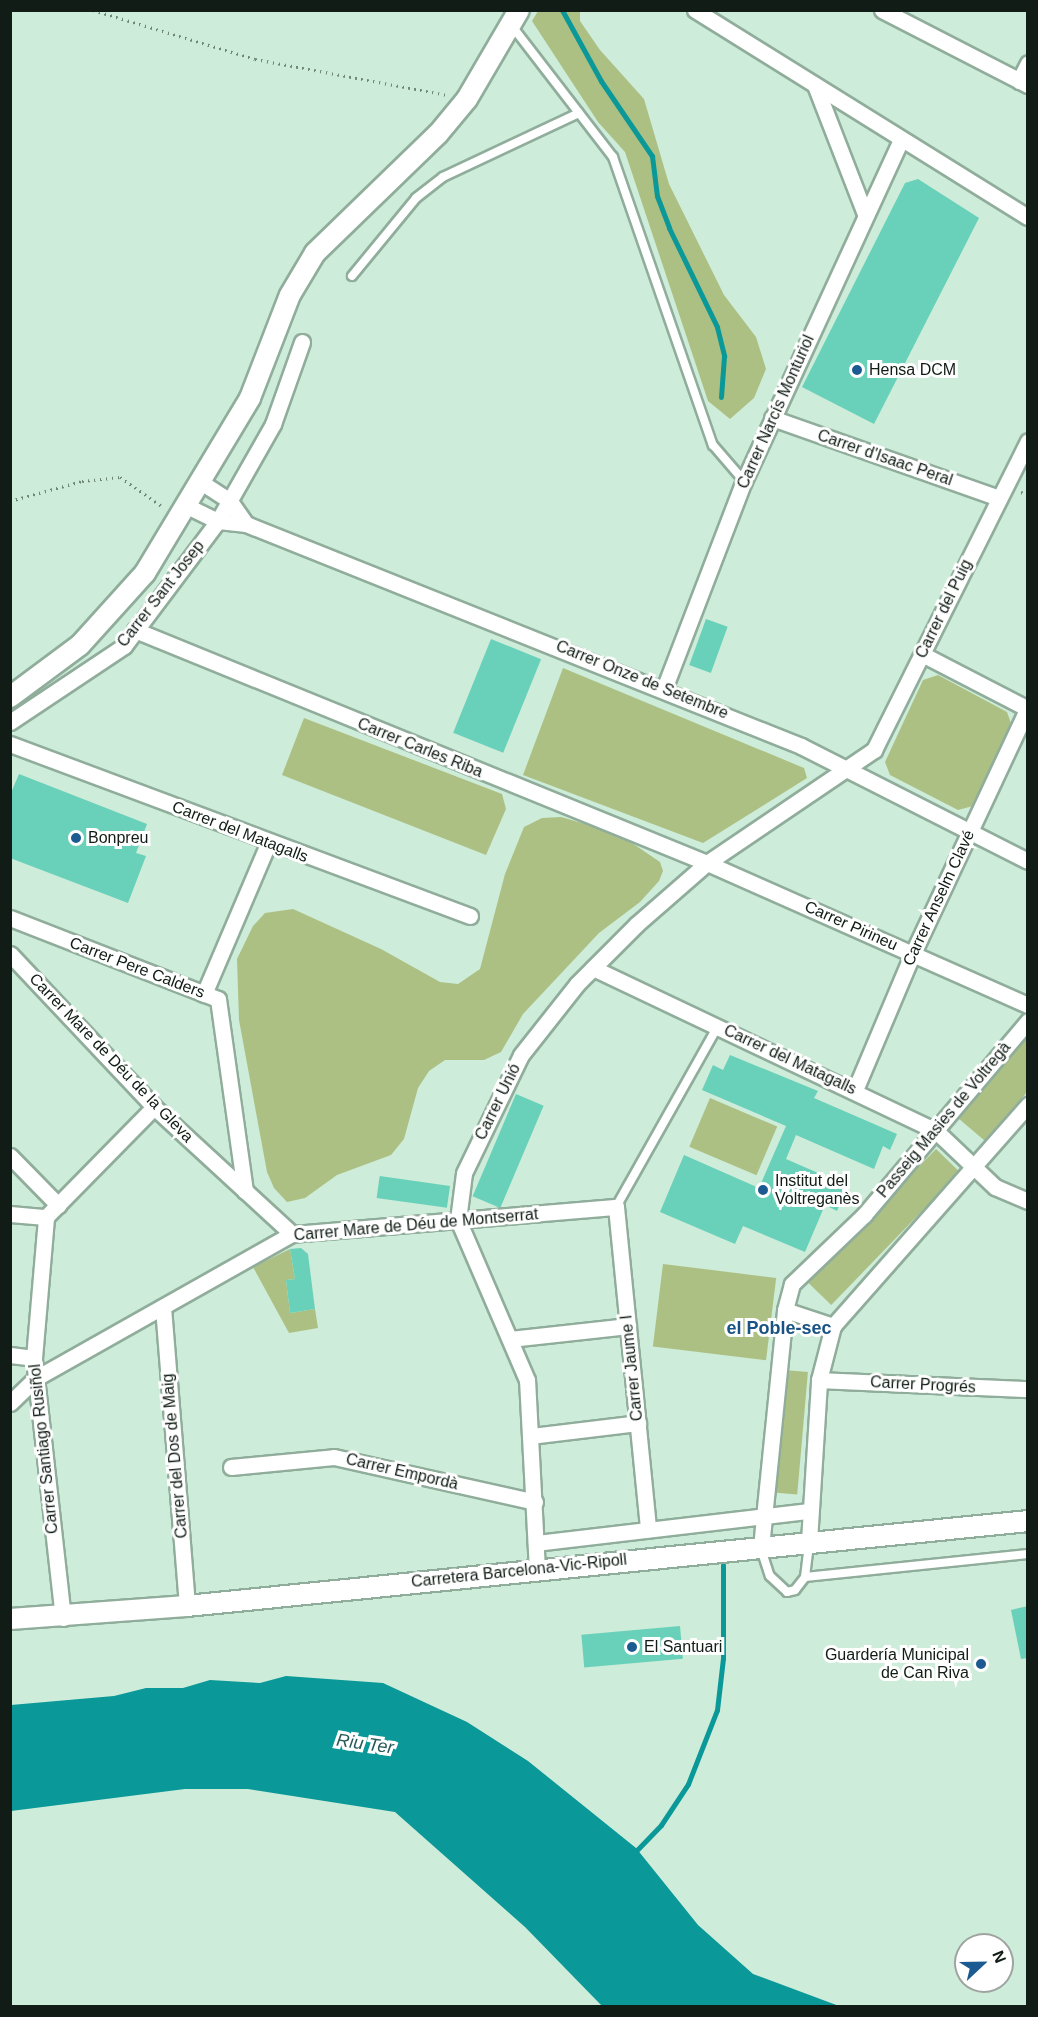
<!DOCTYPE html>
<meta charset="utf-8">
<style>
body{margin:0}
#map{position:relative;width:1038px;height:2017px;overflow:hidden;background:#cdecd9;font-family:Helvetica,sans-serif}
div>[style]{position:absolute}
.green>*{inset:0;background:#adc083;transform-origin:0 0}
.water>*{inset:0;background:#0a9898}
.stream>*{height:5px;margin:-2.5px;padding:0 2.5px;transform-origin:2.5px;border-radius:2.5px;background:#0a9898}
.building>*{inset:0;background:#69d1b9;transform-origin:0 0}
.path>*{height:3px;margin-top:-1.5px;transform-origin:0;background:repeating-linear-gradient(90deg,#708679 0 1.5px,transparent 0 6px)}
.roads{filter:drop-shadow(2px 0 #90ad9b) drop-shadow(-2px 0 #90ad9b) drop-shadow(0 2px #90ad9b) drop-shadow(0 -2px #90ad9b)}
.service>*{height:8px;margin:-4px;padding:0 4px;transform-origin:4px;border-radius:4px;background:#fff}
.minor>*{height:15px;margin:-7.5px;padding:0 7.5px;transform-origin:7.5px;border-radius:7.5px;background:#fff}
.tertiary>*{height:20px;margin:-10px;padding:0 10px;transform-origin:10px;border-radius:10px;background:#fff}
.dots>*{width:16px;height:16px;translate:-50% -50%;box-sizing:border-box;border:3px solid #fff;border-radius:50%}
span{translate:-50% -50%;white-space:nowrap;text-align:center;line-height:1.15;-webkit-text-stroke:6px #fff;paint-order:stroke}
.poi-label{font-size:16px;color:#101c15}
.left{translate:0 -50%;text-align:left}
.right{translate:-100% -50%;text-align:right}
.street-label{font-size:16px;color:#101c15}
.neighbourhood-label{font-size:18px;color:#195384;font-weight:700}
.water-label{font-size:18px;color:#285a59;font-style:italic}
.frame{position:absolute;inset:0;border:12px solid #101c15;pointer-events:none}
.north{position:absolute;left:954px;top:1933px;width:60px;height:60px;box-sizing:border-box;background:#fff;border:2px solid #9fa4a1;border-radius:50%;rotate:68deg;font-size:16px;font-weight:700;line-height:24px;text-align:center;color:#101c15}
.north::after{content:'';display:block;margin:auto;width:21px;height:27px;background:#1b5b91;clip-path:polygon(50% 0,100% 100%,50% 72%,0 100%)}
</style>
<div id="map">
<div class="green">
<div style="clip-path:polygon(538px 11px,580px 11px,580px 21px,600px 50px,644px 99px,669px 184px,724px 295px,756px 337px,766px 369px,754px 398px,730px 419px,708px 401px,625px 152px,598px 122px,532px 21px)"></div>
<div style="clip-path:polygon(563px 668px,804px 768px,807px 778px,703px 843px,523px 775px)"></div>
<div style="clip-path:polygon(938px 675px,1007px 712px,1012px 726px,973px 806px,958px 810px,890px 775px,885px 762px,923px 680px)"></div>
<div style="clip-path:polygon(304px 718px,502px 794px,506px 809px,486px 855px,282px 775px)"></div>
<div style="clip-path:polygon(561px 817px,606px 830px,635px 845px,660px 862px,663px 871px,659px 881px,640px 902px,599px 933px,523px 1014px,501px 1052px,484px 1060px,445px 1060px,429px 1071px,418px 1088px,404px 1139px,391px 1155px,337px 1175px,305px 1198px,287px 1202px,274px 1188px,267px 1172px,239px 1020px,237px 959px,253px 926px,265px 913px,293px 909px,381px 949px,440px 982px,458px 984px,480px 969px,505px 874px,524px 827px,542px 818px)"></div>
<div style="clip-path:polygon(1027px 1038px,1027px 1092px,985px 1141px,958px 1118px)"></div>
<div style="left:710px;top:1098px;width:73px;height:53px;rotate:23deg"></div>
<div style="left:936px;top:1149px;width:33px;height:185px;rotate:44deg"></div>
<div style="clip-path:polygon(290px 1249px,295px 1279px,286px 1280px,290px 1313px,315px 1309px,318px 1328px,289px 1333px,253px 1267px)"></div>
<div style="left:663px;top:1264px;width:114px;height:83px;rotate:7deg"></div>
<div style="left:784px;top:1370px;width:24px;height:123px;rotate:5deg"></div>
</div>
<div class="water">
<div style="clip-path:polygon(286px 1676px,383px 1683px,467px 1722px,528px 1761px,636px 1848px,698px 1925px,753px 1974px,839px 2006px,602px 2006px,525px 1927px,395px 1812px,248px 1789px,185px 1789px,11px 1811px,11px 1705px,114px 1696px,146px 1688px,183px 1688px,210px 1680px,260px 1683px)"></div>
</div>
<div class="stream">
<div style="left:562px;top:10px;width:81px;rotate:61.2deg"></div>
<div style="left:601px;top:81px;width:91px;rotate:55.8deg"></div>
<div style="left:652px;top:156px;width:40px;rotate:82.9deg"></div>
<div style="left:657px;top:196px;width:34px;rotate:69deg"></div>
<div style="left:669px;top:228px;width:110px;rotate:64.1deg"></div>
<div style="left:717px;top:327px;width:30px;rotate:76deg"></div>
<div style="left:724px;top:356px;width:41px;rotate:94.2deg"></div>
<div style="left:634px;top:1853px;width:39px;rotate:-46deg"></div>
<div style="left:661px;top:1825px;width:49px;rotate:-56.6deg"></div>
<div style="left:688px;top:1784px;width:79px;rotate:-68.6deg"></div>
<div style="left:717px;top:1710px;width:52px;rotate:-83.4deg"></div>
<div style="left:723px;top:1658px;width:93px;rotate:-90deg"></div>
</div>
<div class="building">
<div style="clip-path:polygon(918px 179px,979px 218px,874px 424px,802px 387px,905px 183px)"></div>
<div style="left:706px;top:619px;width:23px;height:49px;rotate:20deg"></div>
<div style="left:491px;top:639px;width:54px;height:101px;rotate:22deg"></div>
<div style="clip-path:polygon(19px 774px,147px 824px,136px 853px,146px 856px,128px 903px,10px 858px,10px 795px)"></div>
<div style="clip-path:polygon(730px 1055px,818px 1091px,814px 1098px,897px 1134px,890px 1150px,883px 1146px,874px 1169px,796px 1135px,786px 1159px,848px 1186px,837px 1211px,825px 1205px,805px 1252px,743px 1226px,735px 1244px,660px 1212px,684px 1155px,759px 1188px,786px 1126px,702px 1090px,713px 1065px,723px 1070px)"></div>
<div style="left:516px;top:1094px;width:30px;height:111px;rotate:23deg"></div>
<div style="left:450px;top:1186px;width:22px;height:71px;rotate:98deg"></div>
<div style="clip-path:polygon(301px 1248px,308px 1254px,315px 1309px,290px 1313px,286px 1280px,295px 1279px,290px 1249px)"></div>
<div style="clip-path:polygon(1028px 1606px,1028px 1658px,1021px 1659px,1011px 1610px)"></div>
<div style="left:680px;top:1626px;width:33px;height:99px;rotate:85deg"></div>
</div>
<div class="path">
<div style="left:93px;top:10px;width:169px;rotate:16.8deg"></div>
<div style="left:255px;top:59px;width:195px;rotate:10.6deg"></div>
<div style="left:1021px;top:492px;width:8px;rotate:23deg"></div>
<div style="left:10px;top:501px;width:75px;rotate:-15.5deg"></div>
<div style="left:82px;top:481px;width:38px;rotate:-6deg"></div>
<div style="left:120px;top:477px;width:52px;rotate:34.9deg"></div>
</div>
<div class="roads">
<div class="service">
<div style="left:512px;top:26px;width:165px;rotate:52.4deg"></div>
<div style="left:613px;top:157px;width:305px;rotate:70.9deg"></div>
<div style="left:713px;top:445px;width:48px;rotate:49.3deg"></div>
<div style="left:352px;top:276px;width:101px;rotate:-50.6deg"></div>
<div style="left:416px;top:198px;width:34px;rotate:-38deg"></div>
<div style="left:443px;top:177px;width:150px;rotate:-25.2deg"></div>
<div style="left:616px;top:1207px;width:208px;rotate:-60.6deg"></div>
<div style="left:761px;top:1549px;width:28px;rotate:72deg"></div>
<div style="left:770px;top:1576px;width:23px;rotate:43deg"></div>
<div style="left:787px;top:1592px;width:8px;rotate:-14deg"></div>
<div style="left:795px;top:1590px;width:16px;rotate:-52deg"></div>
<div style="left:805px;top:1577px;width:33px;rotate:-83deg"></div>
<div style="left:805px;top:1577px;width:224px;rotate:-5.9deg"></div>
</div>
<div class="minor">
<div style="left:695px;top:10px;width:392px;rotate:31.9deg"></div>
<div style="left:882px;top:10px;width:164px;rotate:27.2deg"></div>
<div style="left:1019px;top:81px;width:20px;rotate:-63deg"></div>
<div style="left:815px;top:85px;width:138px;rotate:68.8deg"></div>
<div style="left:772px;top:418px;width:241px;rotate:19.4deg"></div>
<div style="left:187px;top:506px;width:34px;rotate:26deg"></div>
<div style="left:218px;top:521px;width:28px;rotate:6deg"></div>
<div style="left:246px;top:524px;width:28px;rotate:-125deg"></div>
<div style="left:230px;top:501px;width:33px;rotate:-147deg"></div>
<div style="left:246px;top:524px;width:598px;rotate:21.8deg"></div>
<div style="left:801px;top:746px;width:254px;rotate:26.9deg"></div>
<div style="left:135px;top:630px;width:618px;rotate:22.16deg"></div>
<div style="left:707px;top:863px;width:351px;rotate:23.9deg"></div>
<div style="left:922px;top:654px;width:119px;rotate:27.4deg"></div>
<div style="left:664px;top:689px;width:223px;rotate:-69deg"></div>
<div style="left:744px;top:481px;width:376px;rotate:-65.3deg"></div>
<div style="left:10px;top:722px;width:137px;rotate:-33.7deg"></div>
<div style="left:124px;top:646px;width:156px;rotate:-53.1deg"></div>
<div style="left:218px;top:521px;width:112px;rotate:-60.4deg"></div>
<div style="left:273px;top:424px;width:87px;rotate:-70.5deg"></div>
<div style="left:10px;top:744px;width:491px;rotate:20.5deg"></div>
<div style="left:10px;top:918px;width:223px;rotate:21.3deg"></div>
<div style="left:218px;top:999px;width:194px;rotate:82deg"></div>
<div style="left:10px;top:954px;width:210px;rotate:46.7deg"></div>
<div style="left:154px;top:1107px;width:188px;rotate:42.6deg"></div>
<div style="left:593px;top:968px;width:380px;rotate:25.4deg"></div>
<div style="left:936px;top:1131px;width:81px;rotate:43.5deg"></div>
<div style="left:995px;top:1187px;width:36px;rotate:23deg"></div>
<div style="left:204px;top:994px;width:163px;rotate:-66.9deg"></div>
<div style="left:855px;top:1090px;width:149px;rotate:-67.1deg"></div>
<div style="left:913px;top:953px;width:271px;rotate:-64.9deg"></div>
<div style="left:10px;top:1156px;width:69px;rotate:45.6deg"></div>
<div style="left:10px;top:1214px;width:36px;rotate:5deg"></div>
<div style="left:163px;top:1307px;width:300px;rotate:85.4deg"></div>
<div style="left:785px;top:1310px;width:51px;rotate:18.4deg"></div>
<div style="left:510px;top:1339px;width:119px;rotate:-6.3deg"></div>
<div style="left:10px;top:1355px;width:24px;rotate:7deg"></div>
<div style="left:819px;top:1380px;width:209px;rotate:2.5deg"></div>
<div style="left:10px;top:1403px;width:36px;rotate:-44deg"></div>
<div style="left:36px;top:1378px;width:294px;rotate:-29.4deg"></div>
<div style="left:292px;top:1234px;width:325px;rotate:-4.8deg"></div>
<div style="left:616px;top:1207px;width:324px;rotate:84.3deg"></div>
<div style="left:531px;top:1436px;width:108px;rotate:-6.9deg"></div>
<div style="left:231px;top:1467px;width:103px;rotate:-5.5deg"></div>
<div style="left:334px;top:1457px;width:206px;rotate:12.6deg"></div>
<div style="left:809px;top:1541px;width:161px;rotate:-86.4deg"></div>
<div style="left:819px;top:1380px;width:56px;rotate:-75.5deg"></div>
<div style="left:833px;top:1326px;width:295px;rotate:-48.6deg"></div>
<div style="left:536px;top:1543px;width:276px;rotate:-6.7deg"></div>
<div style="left:761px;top:1547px;width:238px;rotate:-84.2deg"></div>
<div style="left:785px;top:1310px;width:27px;rotate:-75deg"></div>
<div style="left:792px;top:1284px;width:100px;rotate:-43.8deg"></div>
<div style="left:864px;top:1215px;width:254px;rotate:-49.8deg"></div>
<div style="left:537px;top:1570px;width:190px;rotate:-93deg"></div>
<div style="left:527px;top:1380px;width:174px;rotate:-113.3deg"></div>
<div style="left:458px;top:1220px;width:47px;rotate:-82.7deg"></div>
<div style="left:464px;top:1173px;width:131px;rotate:-64.2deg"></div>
<div style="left:521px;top:1055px;width:90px;rotate:-51.7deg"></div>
<div style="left:577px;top:984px;width:85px;rotate:-45deg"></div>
<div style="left:637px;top:924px;width:93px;rotate:-41.1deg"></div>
<div style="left:707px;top:863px;width:202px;rotate:-34.1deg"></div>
<div style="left:874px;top:750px;width:345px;rotate:-63.5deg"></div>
<div style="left:63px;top:1618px;width:262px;rotate:-96.4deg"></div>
<div style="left:34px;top:1358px;width:142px;rotate:-85.1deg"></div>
<div style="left:46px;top:1217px;width:154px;rotate:-45.5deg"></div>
</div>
<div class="tertiary">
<div style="left:10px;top:697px;width:87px;rotate:-36.6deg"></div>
<div style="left:80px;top:645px;width:97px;rotate:-47.9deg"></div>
<div style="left:145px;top:573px;width:204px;rotate:-59deg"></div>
<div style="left:250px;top:398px;width:110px;rotate:-68.8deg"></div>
<div style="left:290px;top:295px;width:49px;rotate:-59.2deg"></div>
<div style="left:315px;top:253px;width:171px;rotate:-44.1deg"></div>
<div style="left:438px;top:134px;width:45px;rotate:-50.4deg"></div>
<div style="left:467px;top:99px;width:103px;rotate:-59.7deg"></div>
<div style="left:10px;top:1619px;width:177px;rotate:-4.2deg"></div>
<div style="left:187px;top:1606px;width:845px;rotate:-5.77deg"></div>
</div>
</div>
<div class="dots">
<div style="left:857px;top:370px;background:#1b5b91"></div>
<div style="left:76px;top:838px;background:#1b5b91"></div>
<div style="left:763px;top:1190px;background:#1b5b91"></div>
<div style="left:632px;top:1647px;background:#1b5b91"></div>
<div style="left:981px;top:1664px;background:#1b5b91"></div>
</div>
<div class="poi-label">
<span class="left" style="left:869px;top:370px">Hensa DCM</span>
<span class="left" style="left:88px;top:838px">Bonpreu</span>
<span class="left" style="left:775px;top:1190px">Institut del<br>Voltreganès</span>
<span class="left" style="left:644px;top:1647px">El Santuari</span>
<span class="right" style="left:969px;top:1664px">Guardería Municipal<br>de Can Riva</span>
</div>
<div class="street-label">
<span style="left:776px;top:412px;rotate:-66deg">Carrer Narcís Monturiol</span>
<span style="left:885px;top:458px;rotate:19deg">Carrer d'Isaac Peral</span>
<span style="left:161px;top:594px;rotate:-52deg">Carrer Sant Josep</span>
<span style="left:944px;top:609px;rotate:-64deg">Carrer del Puig</span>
<span style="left:642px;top:680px;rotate:22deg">Carrer Onze de Setembre</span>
<span style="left:420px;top:748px;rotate:22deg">Carrer Carles Riba</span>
<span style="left:240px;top:832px;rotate:21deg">Carrer del Matagalls</span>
<span style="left:939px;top:898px;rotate:-65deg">Carrer Anselm Clavé</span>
<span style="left:851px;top:926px;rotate:24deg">Carrer Pirineu</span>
<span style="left:137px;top:968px;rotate:21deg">Carrer Pere Calders</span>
<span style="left:111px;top:1058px;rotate:46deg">Carrer Mare de Déu de la Gleva</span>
<span style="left:790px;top:1060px;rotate:25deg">Carrer del Matagalls</span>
<span style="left:498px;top:1102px;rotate:-64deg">Carrer Unió</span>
<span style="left:944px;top:1120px;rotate:-50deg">Passeig Masies de Voltregà</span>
<span style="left:416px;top:1225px;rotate:-5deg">Carrer Mare de Déu de Montserrat</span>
<span style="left:632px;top:1368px;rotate:-96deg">Carrer Jaume I</span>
<span style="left:923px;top:1385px;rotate:3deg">Carrer Progrés</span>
<span style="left:44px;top:1449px;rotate:-96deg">Carrer Santiago Rusiñol</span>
<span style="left:175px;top:1456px;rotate:-95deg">Carrer del Dos de Maig</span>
<span style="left:402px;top:1472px;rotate:13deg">Carrer Empordà</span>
<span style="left:519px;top:1571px;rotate:-6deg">Carretera Barcelona-Vic-Ripoll</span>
</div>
<div class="neighbourhood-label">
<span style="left:779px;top:1328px">el Poble-sec</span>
</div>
<div class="water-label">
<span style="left:365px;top:1744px;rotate:8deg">Riu Ter</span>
</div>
<div class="frame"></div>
<div class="north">N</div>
</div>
